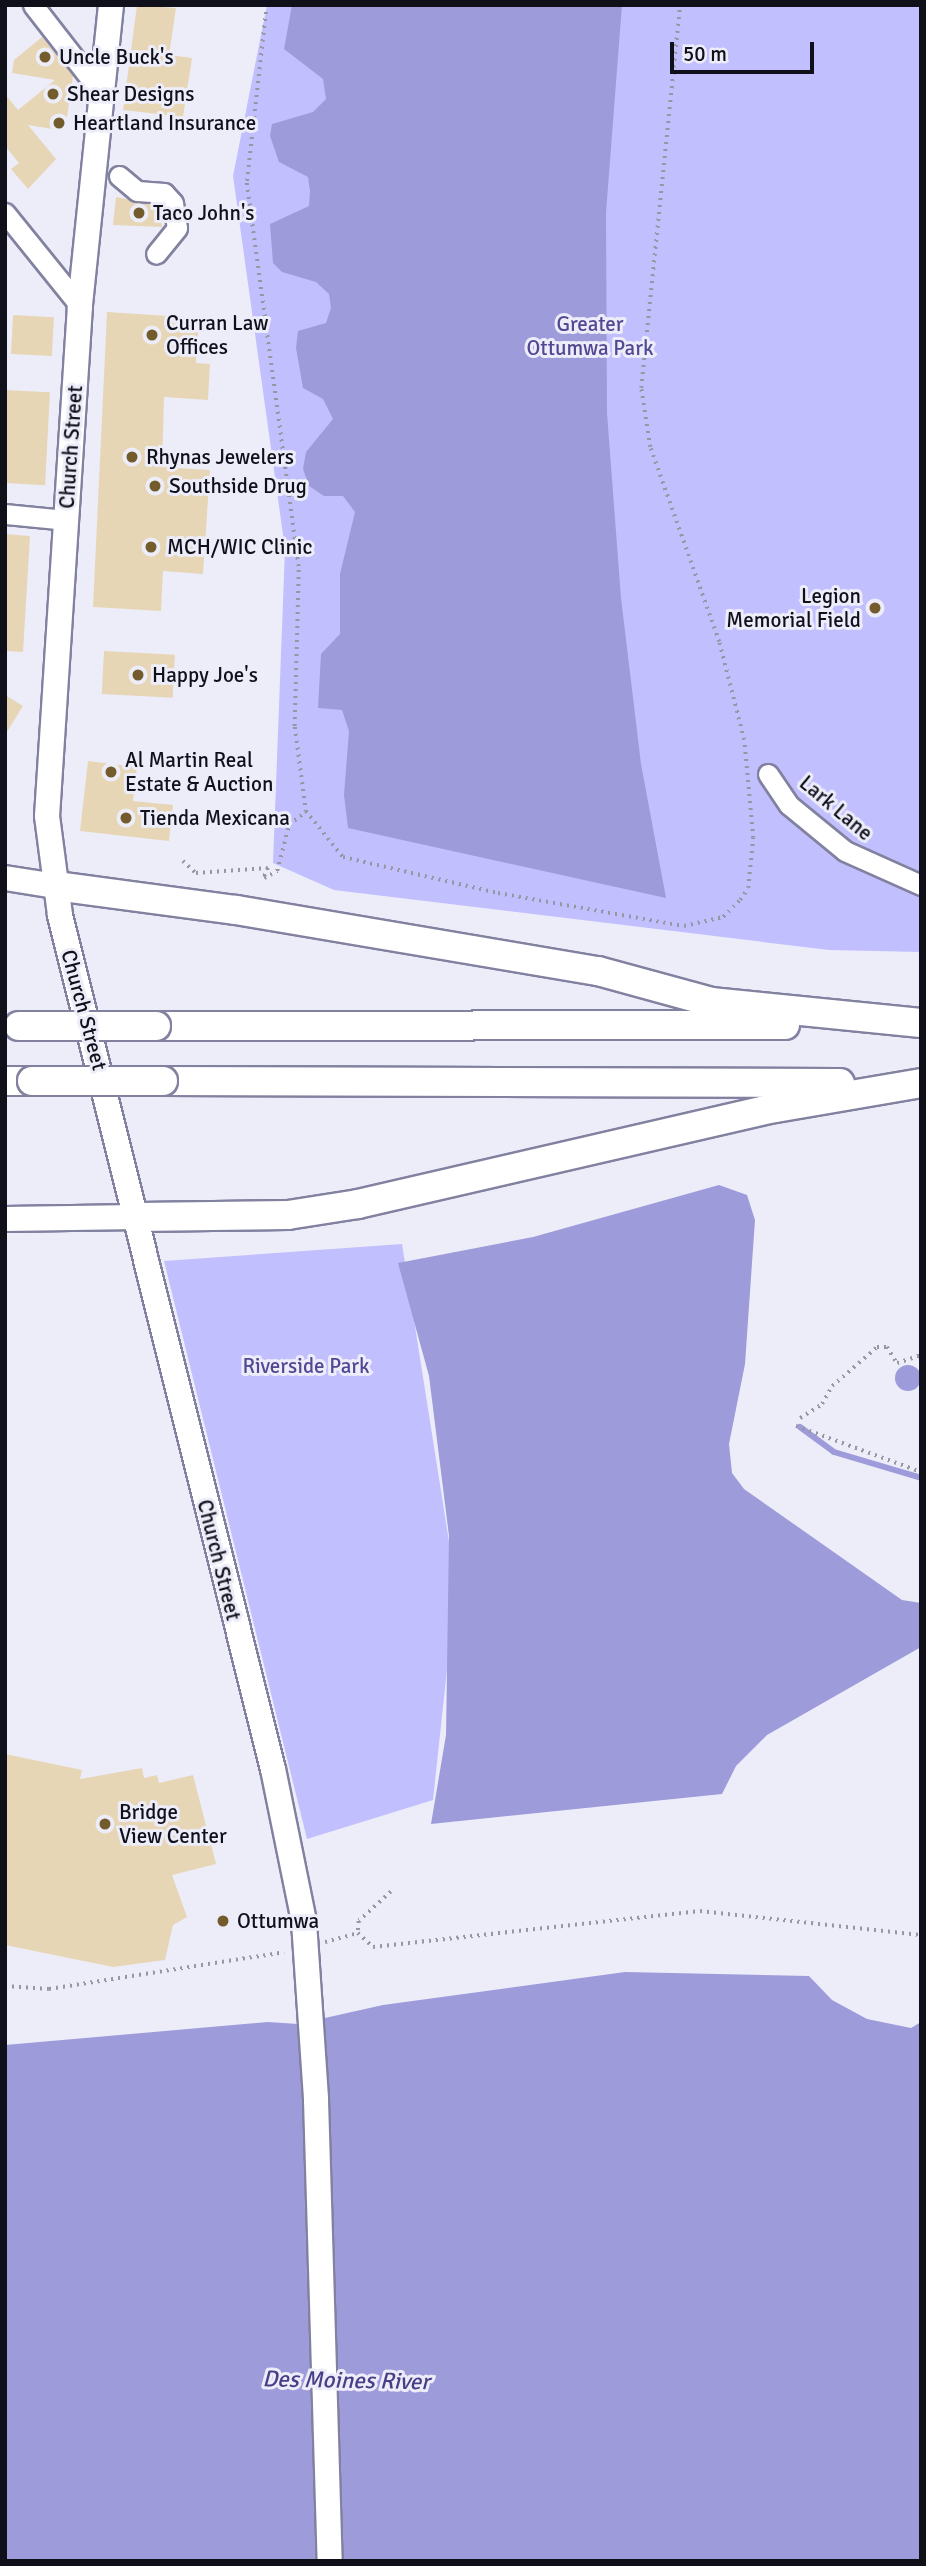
<!DOCTYPE html>
<style>
body{margin:0}
#map{position:relative;width:926px;height:2566px;overflow:hidden;background:#ededfa;font-family:Signika,sans-serif}
div>[style]{position:absolute}
.green>*{inset:0;background:#c2bffe}
.water>*{inset:0;background:#9e9bda}
.round{border-radius:50%}
.stream>*{height:6px;margin:-3px;padding:0 3px;transform-origin:3px;border-radius:3px;background:#9e9bda}
.building>*{inset:0;background:#e7d6b6;transform-origin:0 0}
.path>*{height:3.5px;margin-top:-1.75px;transform-origin:0;background:repeating-linear-gradient(90deg,#9797a3 0 2px,transparent 0 7px)}
.roads{filter:drop-shadow(2px 0 #8281a0) drop-shadow(-2px 0 #8281a0) drop-shadow(0 2px #8281a0) drop-shadow(0 -2px #8281a0)}
.minor>*{height:19px;margin:-9.5px;padding:0 9.5px;transform-origin:9.5px;border-radius:9.5px;background:#fff}
.major>*{height:24px;margin:-12px;padding:0 12px;transform-origin:12px;border-radius:12px;background:#fff}
.highway>*{height:28px;margin:-14px;padding:0 14px;transform-origin:14px;border-radius:14px;background:#fff}
.bridges{filter:drop-shadow(2px 0 #8281a0) drop-shadow(-2px 0 #8281a0) drop-shadow(0 2px #8281a0) drop-shadow(0 -2px #8281a0)}
.highway-bridge>*{height:28px;margin:-14px;padding:0 14px;transform-origin:14px;border-radius:14px;background:#fff}
.dots>*{width:19px;height:19px;translate:-50% -50%;box-sizing:border-box;border:4px solid #ededfa;border-radius:50%}
span{translate:-50% -50%;white-space:nowrap;text-align:center;line-height:1.15;-webkit-text-stroke:6px #ededfa;paint-order:stroke}
.poi-label{font-size:21px;color:#10101b}
.left{translate:0 -50%;text-align:left}
.right{translate:-100% -50%;text-align:right}
.park-label{font-size:21px;color:#514894}
.street-label{font-size:21px;color:#10101b}
.water-label{font-size:23px;color:#483e88;font-style:italic}
.frame{position:absolute;inset:0;border:7px solid #10101b;pointer-events:none}
.scale{position:absolute;left:670px;top:42px;width:144px;height:32px;box-sizing:border-box;border:4px solid #10101b;border-top:0;padding-left:9px;font-size:21px;line-height:24px;white-space:nowrap;color:#10101b;-webkit-text-stroke:5px #ededfa;paint-order:stroke}
</style>
<div id="map">
<div class="green">
<div style="clip-path:polygon(267px 5px,921px 5px,921px 952px,829px 950px,334px 890px,273px 863px,285px 549px,233px 176px)"></div>
<div style="clip-path:polygon(402px 1244px,456px 1586px,433px 1800px,307px 1839px,164px 1261px)"></div>
</div>
<div class="water">
<div style="clip-path:polygon(292px 5px,622px 5px,606px 213px,607px 413px,621px 598px,641px 764px,666px 898px,348px 828px,344px 795px,349px 731px,342px 710px,318px 708px,321px 654px,340px 634px,340px 574px,355px 512px,343px 496px,324px 496px,309px 486px,303px 469px,306px 452px,333px 419px,323px 399px,303px 388px,296px 348px,298px 331px,326px 323px,331px 308px,329px 294px,316px 282px,282px 272px,273px 263px,270px 224px,309px 206px,310px 191px,308px 177px,279px 162px,270px 136px,272px 124px,313px 112px,326px 99px,323px 79px,284px 49px)"></div>
<div style="clip-path:polygon(719px 1185px,747px 1195px,755px 1220px,745px 1364px,729px 1444px,732px 1473px,744px 1489px,902px 1600px,921px 1603px,921px 1647px,767px 1735px,736px 1766px,722px 1794px,431px 1824px,446px 1735px,449px 1536px,429px 1376px,398px 1263px,533px 1237px)"></div>
<div class="round" style="left:895px;top:1365px;width:26px;height:26px"></div>
<div style="clip-path:polygon(625px 1972px,809px 1976px,832px 2000px,867px 2019px,911px 2028px,921px 2022px,921px 2561px,5px 2561px,5px 2045px,268px 2022px,298px 2024px,383px 2005px)"></div>
</div>
<div class="stream">
<div style="left:800px;top:1427px;width:42px;rotate:36.3deg"></div>
<div style="left:834px;top:1452px;width:91px;rotate:16.6deg"></div>
</div>
<div class="building">
<div style="clip-path:polygon(137px 5px,176px 8px,169px 55px,192px 58px,183px 117px,123px 110px)"></div>
<div style="clip-path:polygon(42px 37px,73px 76px,65px 131px,28px 125px,56px 159px,28px 189px,11px 169px,19px 163px,5px 146px,5px 94px,18px 110px,55px 80px,12px 73px,14px 60px)"></div>
<div style="clip-path:polygon(116px 197px,158px 205px,162px 227px,113px 225px)"></div>
<div style="clip-path:polygon(107px 312px,199px 318px,196px 363px,210px 364px,208px 400px,164px 397px,162px 467px,210px 470px,203px 574px,163px 571px,161px 611px,93px 607px)"></div>
<div style="left:13px;top:315px;width:41px;height:39px;rotate:3deg"></div>
<div style="left:5px;top:390px;width:45px;height:93px;rotate:3deg"></div>
<div style="clip-path:polygon(5px 534px,30px 536px,23px 652px,5px 651px)"></div>
<div style="left:104px;top:651px;width:71px;height:43px;rotate:3deg"></div>
<div style="clip-path:polygon(5px 695px,23px 706px,5px 735px)"></div>
<div style="clip-path:polygon(88px 761px,137px 767px,133px 801px,173px 805px,169px 841px,80px 831px)"></div>
<div style="clip-path:polygon(5px 1754px,82px 1770px,80px 1779px,142px 1768px,144px 1778px,157px 1775px,159px 1783px,193px 1775px,216px 1864px,172px 1875px,187px 1917px,173px 1925px,165px 1960px,113px 1967px,5px 1945px)"></div>
</div>
<div class="path">
<div style="left:267px;top:5px;width:179px;rotate:96.4deg"></div>
<div style="left:247px;top:183px;width:390px;rotate:82.3deg"></div>
<div style="left:299px;top:570px;width:157px;rotate:91.5deg"></div>
<div style="left:295px;top:727px;width:85px;rotate:82.5deg"></div>
<div style="left:306px;top:811px;width:59px;rotate:51.2deg"></div>
<div style="left:343px;top:857px;width:159px;rotate:13.1deg"></div>
<div style="left:498px;top:893px;width:189px;rotate:10.1deg"></div>
<div style="left:684px;top:926px;width:40px;rotate:-13deg"></div>
<div style="left:723px;top:917px;width:24px;rotate:-45deg"></div>
<div style="left:740px;top:900px;width:14px;rotate:-56deg"></div>
<div style="left:748px;top:888px;width:50px;rotate:-84.3deg"></div>
<div style="left:753px;top:838px;width:98px;rotate:-95.2deg"></div>
<div style="left:744px;top:740px;width:101px;rotate:-104.3deg"></div>
<div style="left:719px;top:642px;width:207px;rotate:-109.5deg"></div>
<div style="left:650px;top:447px;width:60px;rotate:-98.7deg"></div>
<div style="left:641px;top:388px;width:385px;rotate:-84.2deg"></div>
<div style="left:183px;top:861px;width:18px;rotate:43deg"></div>
<div style="left:196px;top:873px;width:72px;rotate:-4deg"></div>
<div style="left:268px;top:868px;width:11px;rotate:112deg"></div>
<div style="left:264px;top:878px;width:15px;rotate:-28deg"></div>
<div style="left:277px;top:871px;width:48px;rotate:-75.4deg"></div>
<div style="left:289px;top:825px;width:22px;rotate:-39deg"></div>
<div style="left:800px;top:1418px;width:26px;rotate:-32deg"></div>
<div style="left:822px;top:1404px;width:21px;rotate:-61deg"></div>
<div style="left:832px;top:1386px;width:60px;rotate:-40.9deg"></div>
<div style="left:877px;top:1347px;width:10px"></div>
<div style="left:887px;top:1347px;width:19px;rotate:58deg"></div>
<div style="left:897px;top:1363px;width:25px;rotate:-18deg"></div>
<div style="left:796px;top:1426px;width:133px;rotate:20.2deg"></div>
<div style="left:391px;top:1892px;width:43px;rotate:137.8deg"></div>
<div style="left:359px;top:1921px;width:12px;rotate:95deg"></div>
<div style="left:358px;top:1933px;width:21px;rotate:43deg"></div>
<div style="left:373px;top:1947px;width:329px;rotate:-6.3deg"></div>
<div style="left:700px;top:1911px;width:222px;rotate:6.2deg"></div>
<div style="left:325px;top:1942px;width:34px;rotate:-15deg"></div>
<div style="left:5px;top:1986px;width:44px;rotate:3.9deg"></div>
<div style="left:49px;top:1989px;width:238px;rotate:-8.9deg"></div>
</div>
<div class="roads">
<div class="minor">
<div style="left:33px;top:5px;width:109px;rotate:52.1deg"></div>
<div style="left:119px;top:176px;width:23px;rotate:40deg"></div>
<div style="left:137px;top:191px;width:27px;rotate:4deg"></div>
<div style="left:164px;top:193px;width:13px;rotate:48deg"></div>
<div style="left:173px;top:203px;width:25px;rotate:81deg"></div>
<div style="left:177px;top:228px;width:33px;rotate:129deg"></div>
<div style="left:5px;top:213px;width:119px;rotate:51.1deg"></div>
<div style="left:5px;top:514px;width:61px;rotate:5.6deg"></div>
<div style="left:768px;top:774px;width:37px;rotate:56deg"></div>
<div style="left:789px;top:805px;width:72px;rotate:39.4deg"></div>
<div style="left:845px;top:851px;width:83px;rotate:24.1deg"></div>
</div>
<div class="major">
<div style="left:111px;top:5px;width:303px;rotate:95.9deg"></div>
<div style="left:80px;top:306px;width:511px;rotate:93.7deg"></div>
<div style="left:47px;top:816px;width:100px;rotate:82.5deg"></div>
<div style="left:60px;top:915px;width:880px;rotate:76deg"></div>
<div style="left:273px;top:1769px;width:156px;rotate:78.5deg"></div>
<div style="left:304px;top:1922px;width:178px;rotate:86.1deg"></div>
<div style="left:316px;top:2100px;width:461px;rotate:88.3deg"></div>
<div style="left:5px;top:878px;width:52px;rotate:8.9deg"></div>
<div style="left:5px;top:1219px;width:133px;rotate:-0.9deg"></div>
</div>
<div class="highway">
<div style="left:56px;top:886px;width:182px;rotate:7.6deg"></div>
<div style="left:236px;top:910px;width:367px;rotate:9.6deg"></div>
<div style="left:598px;top:971px;width:117px;rotate:15.3deg"></div>
<div style="left:711px;top:1002px;width:211px;rotate:5.7deg"></div>
<div style="left:156px;top:1026px;width:629px;rotate:-0.09deg"></div>
<div style="left:5px;top:1081px;width:27px"></div>
<div style="left:163px;top:1081px;width:677px;rotate:0.17deg"></div>
<div style="left:138px;top:1217px;width:150px;rotate:-0.8deg"></div>
<div style="left:288px;top:1215px;width:71px;rotate:-8.9deg"></div>
<div style="left:358px;top:1204px;width:428px;rotate:-13deg"></div>
<div style="left:775px;top:1108px;width:148px;rotate:-9.7deg"></div>
</div>
</div>
<div class="bridges">
<div class="highway-bridge">
<div style="left:19px;top:1026px;width:137px"></div>
<div style="left:32px;top:1081px;width:131px"></div>
</div>
</div>
<div class="dots">
<div style="left:45px;top:57px;background:#735b2c"></div>
<div style="left:53px;top:94px;background:#735b2c"></div>
<div style="left:59px;top:123px;background:#735b2c"></div>
<div style="left:139px;top:213px;background:#735b2c"></div>
<div style="left:152px;top:335px;background:#735b2c"></div>
<div style="left:132px;top:457px;background:#735b2c"></div>
<div style="left:155px;top:486px;background:#735b2c"></div>
<div style="left:151px;top:547px;background:#735b2c"></div>
<div style="left:875px;top:608px;background:#735b2c"></div>
<div style="left:138px;top:675px;background:#735b2c"></div>
<div style="left:111px;top:772px;background:#735b2c"></div>
<div style="left:126px;top:818px;background:#735b2c"></div>
<div style="left:105px;top:1824px;background:#735b2c"></div>
<div style="left:223px;top:1921px;background:#735b2c"></div>
</div>
<div class="poi-label">
<span class="left" style="left:59px;top:57px">Uncle Buck's</span>
<span class="left" style="left:67px;top:94px">Shear Designs</span>
<span class="left" style="left:73px;top:123px">Heartland Insurance</span>
<span class="left" style="left:153px;top:213px">Taco John's</span>
<span class="left" style="left:166px;top:335px">Curran Law<br>Offices</span>
<span class="left" style="left:146px;top:457px">Rhynas Jewelers</span>
<span class="left" style="left:169px;top:486px">Southside Drug</span>
<span class="left" style="left:167px;top:547px">MCH/WIC Clinic</span>
<span class="right" style="left:861px;top:608px">Legion<br>Memorial Field</span>
<span class="left" style="left:152px;top:675px">Happy Joe's</span>
<span class="left" style="left:125px;top:772px">Al Martin Real<br>Estate &amp; Auction</span>
<span class="left" style="left:140px;top:818px">Tienda Mexicana</span>
<span class="left" style="left:119px;top:1824px">Bridge<br>View Center</span>
<span class="left" style="left:237px;top:1921px">Ottumwa</span>
</div>
<div class="park-label">
<span style="left:590px;top:336px">Greater<br>Ottumwa Park</span>
<span style="left:306px;top:1366px">Riverside Park</span>
</div>
<div class="street-label">
<span style="left:71px;top:447px;rotate:-86deg">Church Street</span>
<span style="left:836px;top:808px;rotate:40deg">Lark Lane</span>
<span style="left:84px;top:1010px;rotate:75deg">Church Street</span>
<span style="left:219px;top:1560px;rotate:76deg">Church Street</span>
</div>
<div class="water-label">
<span style="left:346px;top:2381px;rotate:1deg">Des Moines River</span>
</div>
<div class="frame"></div>
<div class="scale">50 m</div>
</div>
